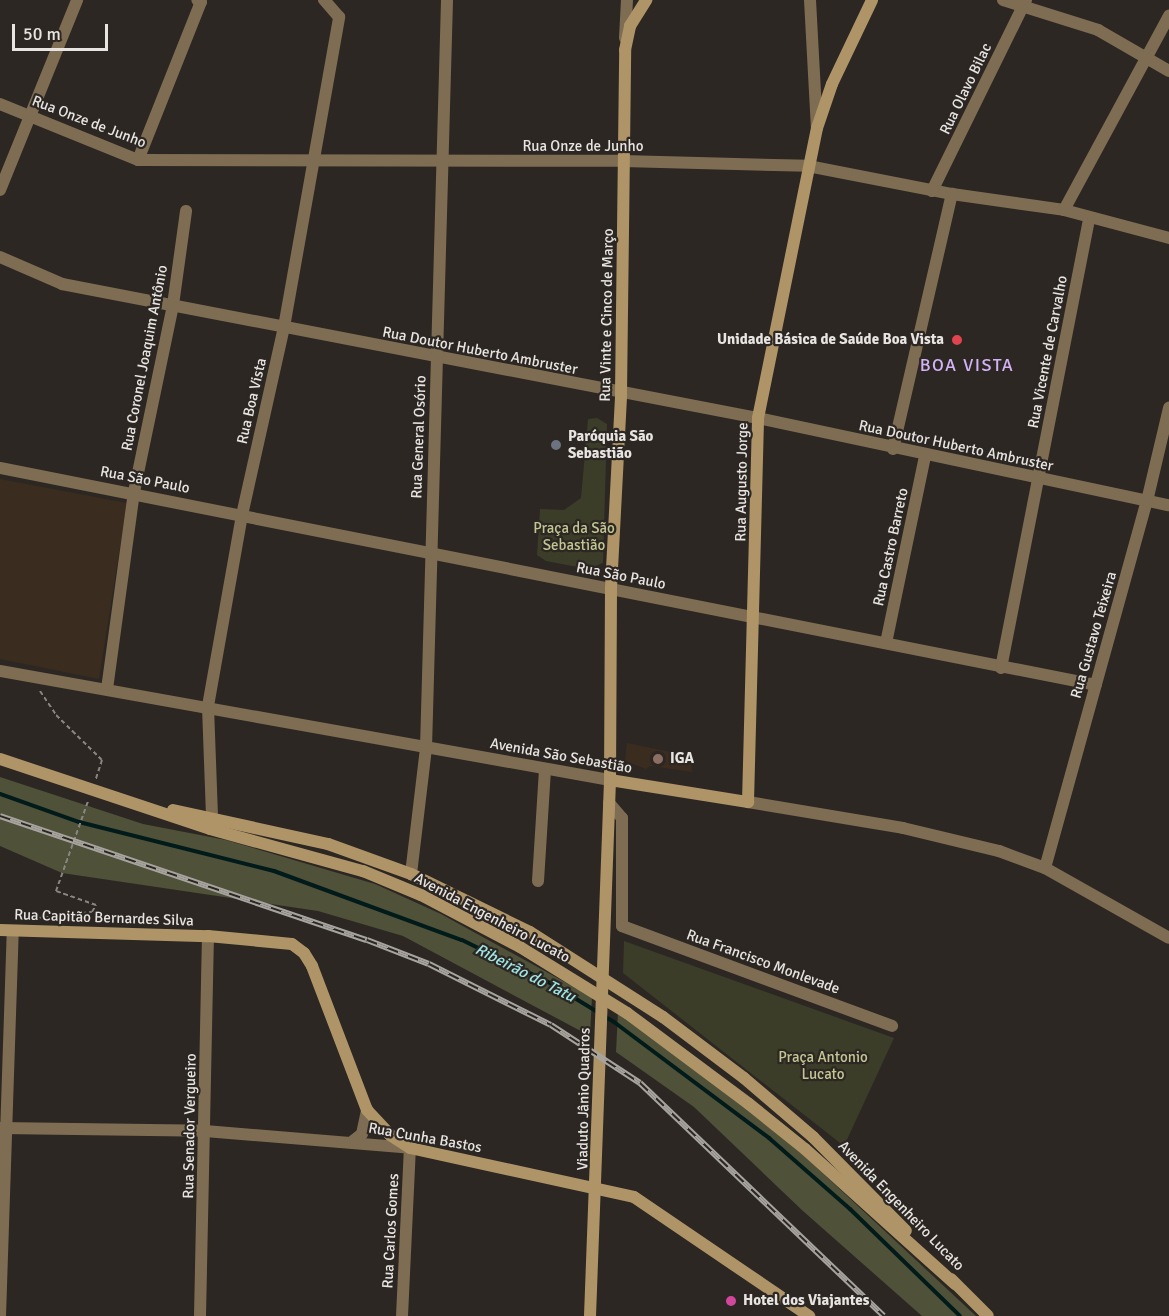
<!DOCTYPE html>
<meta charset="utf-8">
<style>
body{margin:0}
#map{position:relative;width:1169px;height:1316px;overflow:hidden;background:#2c2723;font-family:Signika,sans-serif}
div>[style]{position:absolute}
.education>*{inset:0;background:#3a2d1f}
.green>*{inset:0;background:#3b3d28}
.forest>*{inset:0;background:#4f5138}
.stream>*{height:4px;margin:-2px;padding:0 2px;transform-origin:2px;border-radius:2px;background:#011b1b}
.path>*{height:2px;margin-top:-1px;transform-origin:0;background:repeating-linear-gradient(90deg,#898582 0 4.5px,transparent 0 7.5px)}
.minor>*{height:12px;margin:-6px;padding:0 6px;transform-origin:6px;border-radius:6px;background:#7e6d52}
.tertiary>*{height:12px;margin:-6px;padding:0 6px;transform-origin:6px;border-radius:6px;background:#7e6d52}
.secondary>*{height:12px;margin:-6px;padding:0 6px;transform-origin:6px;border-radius:6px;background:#af9468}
.rail>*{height:6px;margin-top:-3px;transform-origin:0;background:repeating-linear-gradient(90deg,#2c2723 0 11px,#a7a4a0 0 22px);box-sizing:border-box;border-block:2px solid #a7a4a0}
.dots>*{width:16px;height:16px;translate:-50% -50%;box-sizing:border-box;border:3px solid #2c2723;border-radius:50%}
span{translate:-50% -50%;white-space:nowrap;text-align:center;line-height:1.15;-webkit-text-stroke:4.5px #2c2723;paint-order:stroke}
.street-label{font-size:15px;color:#e7e4e1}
.poi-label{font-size:15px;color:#e7e4e1;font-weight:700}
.right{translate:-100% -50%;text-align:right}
.left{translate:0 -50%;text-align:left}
.park-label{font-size:15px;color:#c2c792}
.water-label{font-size:16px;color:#9ee5e5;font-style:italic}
.quarter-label{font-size:18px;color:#d3b3f8;letter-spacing:1.5px}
.scale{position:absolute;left:12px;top:24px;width:96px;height:27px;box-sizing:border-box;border:3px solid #e7e4e1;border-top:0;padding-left:8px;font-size:18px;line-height:21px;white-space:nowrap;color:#e7e4e1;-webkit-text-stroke:4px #2c2723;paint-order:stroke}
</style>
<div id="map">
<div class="education">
<div style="clip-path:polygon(0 479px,127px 503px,99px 679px,0 659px)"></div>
<div style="clip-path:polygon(627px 743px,690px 756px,692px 772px,650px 766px,646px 769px,625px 761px)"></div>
</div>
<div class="green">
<div style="clip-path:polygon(597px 418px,607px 424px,603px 563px,588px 569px,546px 561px,537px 555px,540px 509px,564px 510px,581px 498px,588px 419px)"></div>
<div style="clip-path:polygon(624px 941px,894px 1038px,844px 1146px,623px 973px)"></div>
</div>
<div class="forest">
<div style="clip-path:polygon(0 777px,143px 824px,226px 840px,375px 884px,441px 914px,592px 997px,590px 1036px,403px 936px,318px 911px,62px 873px,0 846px)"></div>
<div style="clip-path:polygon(618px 1012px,786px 1139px,976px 1316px,922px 1316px,803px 1211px,694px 1107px,616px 1052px)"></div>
</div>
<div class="stream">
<div style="left:0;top:794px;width:84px;rotate:19.5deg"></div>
<div style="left:79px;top:822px;width:201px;rotate:14.1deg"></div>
<div style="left:274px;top:871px;width:200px;rotate:20.2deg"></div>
<div style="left:462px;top:940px;width:98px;rotate:26deg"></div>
<div style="left:550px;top:983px;width:75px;rotate:31.4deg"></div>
<div style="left:614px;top:1022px;width:194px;rotate:36.8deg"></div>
<div style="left:769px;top:1138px;width:108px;rotate:41.2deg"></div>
<div style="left:850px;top:1209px;width:153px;rotate:44.2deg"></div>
</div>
<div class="path">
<div style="left:40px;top:691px;width:29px;rotate:56deg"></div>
<div style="left:56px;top:715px;width:64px;rotate:44.4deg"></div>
<div style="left:102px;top:760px;width:20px;rotate:108deg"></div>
<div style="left:37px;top:918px;width:55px;rotate:-6.2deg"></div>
<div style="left:92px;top:912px;width:8px;rotate:-60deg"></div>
<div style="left:96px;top:905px;width:42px;rotate:-160.7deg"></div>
<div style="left:56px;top:891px;width:96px;rotate:-70.4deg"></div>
</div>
<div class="minor">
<div style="left:810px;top:0;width:128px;rotate:86.9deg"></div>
<div style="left:1003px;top:0;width:100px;rotate:17.5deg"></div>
<div style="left:1098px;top:30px;width:82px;rotate:30deg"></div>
<div style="left:625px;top:38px;width:38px;rotate:-87deg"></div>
<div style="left:0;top:104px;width:149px;rotate:22.1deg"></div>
<div style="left:138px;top:160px;width:485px;rotate:0.1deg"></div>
<div style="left:623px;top:161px;width:185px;rotate:1.5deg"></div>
<div style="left:808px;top:166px;width:147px;rotate:11deg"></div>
<div style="left:952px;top:194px;width:113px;rotate:8.1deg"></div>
<div style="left:1064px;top:210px;width:109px;rotate:14.9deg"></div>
<div style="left:138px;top:160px;width:170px;rotate:-68.3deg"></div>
<div style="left:201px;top:2px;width:4px;rotate:-153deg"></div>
<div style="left:0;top:190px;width:205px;rotate:-67.9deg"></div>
<div style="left:932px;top:191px;width:213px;rotate:-63.8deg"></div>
<div style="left:1064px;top:210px;width:221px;rotate:-61.6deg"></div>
<div style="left:0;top:257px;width:68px;rotate:23.5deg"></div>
<div style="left:62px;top:284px;width:709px;rotate:10.9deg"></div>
<div style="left:758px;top:418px;width:420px;rotate:12deg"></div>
<div style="left:893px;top:449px;width:262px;rotate:-77deg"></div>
<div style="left:0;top:468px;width:1117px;rotate:11.2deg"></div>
<div style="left:886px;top:643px;width:191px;rotate:-78.2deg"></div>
<div style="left:1001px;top:668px;width:458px;rotate:-78.9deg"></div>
<div style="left:0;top:671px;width:620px;rotate:10.13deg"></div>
<div style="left:107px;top:689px;width:199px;rotate:-82.2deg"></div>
<div style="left:134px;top:492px;width:191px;rotate:-78.2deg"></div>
<div style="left:173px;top:305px;width:95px;rotate:-82.1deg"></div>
<div style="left:609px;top:803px;width:20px;rotate:49deg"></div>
<div style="left:622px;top:818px;width:108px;rotate:90deg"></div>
<div style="left:622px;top:926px;width:288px;rotate:20.3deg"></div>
<div style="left:212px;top:816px;width:110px;rotate:-92.1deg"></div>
<div style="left:208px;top:706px;width:194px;rotate:-79.9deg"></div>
<div style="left:242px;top:515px;width:193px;rotate:-77.4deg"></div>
<div style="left:284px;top:327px;width:315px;rotate:-79.9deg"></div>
<div style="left:339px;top:17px;width:23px;rotate:-131deg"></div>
<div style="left:1045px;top:868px;width:381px;rotate:-74.5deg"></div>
<div style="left:1147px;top:501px;width:96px;rotate:-76.7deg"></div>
<div style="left:411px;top:874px;width:127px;rotate:-83.2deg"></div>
<div style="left:426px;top:748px;width:748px;rotate:-88.39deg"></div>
<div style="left:538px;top:881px;width:112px;rotate:-86.4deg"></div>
<div style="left:0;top:1128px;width:205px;rotate:0.8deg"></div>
<div style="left:205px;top:1131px;width:206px;rotate:4.7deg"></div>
<div style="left:353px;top:1141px;width:11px;rotate:-38deg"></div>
<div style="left:362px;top:1134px;width:25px;rotate:-78deg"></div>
<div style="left:0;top:1316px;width:385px;rotate:-88.1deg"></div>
<div style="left:200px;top:1316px;width:380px;rotate:-88.8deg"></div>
</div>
<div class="tertiary">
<div style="left:748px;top:802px;width:157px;rotate:9.5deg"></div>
<div style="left:903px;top:828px;width:99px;rotate:13.5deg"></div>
<div style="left:999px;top:851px;width:49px;rotate:20.3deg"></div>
<div style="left:1045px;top:868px;width:142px;rotate:29.4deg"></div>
<div style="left:402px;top:1316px;width:168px;rotate:-87.3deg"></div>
</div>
<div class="secondary">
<div style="left:0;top:759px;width:221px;rotate:18.4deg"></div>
<div style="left:210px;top:829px;width:159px;rotate:15.4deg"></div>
<div style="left:363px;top:871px;width:63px;rotate:22.5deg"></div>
<div style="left:421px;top:895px;width:112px;rotate:27.7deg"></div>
<div style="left:520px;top:947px;width:126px;rotate:31.7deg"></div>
<div style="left:627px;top:1013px;width:152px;rotate:36.7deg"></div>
<div style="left:749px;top:1104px;width:72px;rotate:38.8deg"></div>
<div style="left:805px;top:1149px;width:202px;rotate:42deg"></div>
<div style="left:610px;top:780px;width:140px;rotate:9.1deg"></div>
<div style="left:748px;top:802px;width:384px;rotate:-88.5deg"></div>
<div style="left:758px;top:418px;width:296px;rotate:-78.5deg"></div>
<div style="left:817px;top:128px;width:46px;rotate:-71.2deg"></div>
<div style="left:832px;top:84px;width:93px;rotate:-64.5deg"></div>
<div style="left:173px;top:810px;width:159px;rotate:12.4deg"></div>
<div style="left:328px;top:844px;width:88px;rotate:19.9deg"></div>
<div style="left:411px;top:874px;width:132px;rotate:26deg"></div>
<div style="left:530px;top:932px;width:158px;rotate:32.6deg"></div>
<div style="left:663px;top:1017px;width:101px;rotate:37deg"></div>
<div style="left:744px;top:1078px;width:91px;rotate:40.5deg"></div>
<div style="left:813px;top:1137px;width:132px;rotate:45.3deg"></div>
<div style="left:0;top:930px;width:208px;rotate:1.7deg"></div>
<div style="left:208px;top:936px;width:84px;rotate:5.4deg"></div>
<div style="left:292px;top:944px;width:15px;rotate:37deg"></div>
<div style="left:304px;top:953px;width:15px;rotate:58deg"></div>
<div style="left:312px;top:966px;width:154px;rotate:69.1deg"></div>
<div style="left:367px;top:1110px;width:34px;rotate:47deg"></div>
<div style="left:390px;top:1135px;width:24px;rotate:33deg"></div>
<div style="left:410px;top:1148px;width:229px;rotate:12.3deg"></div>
<div style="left:634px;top:1197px;width:212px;rotate:34.2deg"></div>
<div style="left:951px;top:1279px;width:52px;rotate:45deg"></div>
<div style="left:590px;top:1316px;width:536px;rotate:-87.86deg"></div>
<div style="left:610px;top:780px;width:192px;rotate:-89.7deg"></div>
<div style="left:611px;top:588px;width:194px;rotate:-87deg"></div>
<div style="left:621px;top:394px;width:344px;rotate:-89.3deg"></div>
<div style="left:625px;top:50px;width:25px;rotate:-78deg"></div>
<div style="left:630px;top:26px;width:31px;rotate:-58deg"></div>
</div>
<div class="rail">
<div style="left:0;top:816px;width:387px;rotate:18.7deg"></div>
<div style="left:367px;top:940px;width:66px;rotate:21.2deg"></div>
<div style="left:429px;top:964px;width:136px;rotate:26.6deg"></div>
<div style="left:551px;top:1025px;width:106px;rotate:33.1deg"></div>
<div style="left:640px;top:1083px;width:337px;rotate:43.7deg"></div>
</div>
<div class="dots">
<div style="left:957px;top:340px;background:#e0444e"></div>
<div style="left:556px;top:445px;background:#6b7280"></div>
<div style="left:658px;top:759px;background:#8d6e63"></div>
<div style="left:731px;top:1301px;background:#d1479c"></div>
</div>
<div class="street-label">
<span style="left:966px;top:89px;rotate:-64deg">Rua Olavo Bilac</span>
<span style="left:89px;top:122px;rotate:21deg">Rua Onze de Junho</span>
<span style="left:583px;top:147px">Rua Onze de Junho</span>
<span style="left:607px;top:315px;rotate:-89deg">Rua Vinte e Cinco de Março</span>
<span style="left:480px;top:351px;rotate:11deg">Rua Doutor Huberto Ambruster</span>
<span style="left:1048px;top:352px;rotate:-79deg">Rua Vicente de Carvalho</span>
<span style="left:145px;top:358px;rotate:-79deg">Rua Coronel Joaquim Antônio</span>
<span style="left:252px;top:401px;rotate:-77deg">Rua Boa Vista</span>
<span style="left:419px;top:437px;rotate:-88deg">Rua General Osório</span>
<span style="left:956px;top:446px;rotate:12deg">Rua Doutor Huberto Ambruster</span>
<span style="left:145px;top:480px;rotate:11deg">Rua São Paulo</span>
<span style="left:742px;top:482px;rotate:-89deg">Rua Augusto Jorge</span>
<span style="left:891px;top:547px;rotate:-78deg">Rua Castro Barreto</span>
<span style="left:621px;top:576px;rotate:11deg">Rua São Paulo</span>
<span style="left:1094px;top:635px;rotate:-74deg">Rua Gustavo Teixeira</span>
<span style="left:561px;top:756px;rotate:10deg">Avenida São Sebastião</span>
<span style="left:104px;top:918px;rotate:2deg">Rua Capitão Bernardes Silva</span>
<span style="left:492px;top:918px;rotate:28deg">Avenida Engenheiro Lucato</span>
<span style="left:763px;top:962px;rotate:20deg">Rua Francisco Monlevade</span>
<span style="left:584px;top:1099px;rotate:-89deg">Viaduto Jânio Quadros</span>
<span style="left:190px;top:1126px;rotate:-89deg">Rua Senador Vergueiro</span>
<span style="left:425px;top:1138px;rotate:10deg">Rua Cunha Bastos</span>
<span style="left:901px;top:1206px;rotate:46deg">Avenida Engenheiro Lucato</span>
<span style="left:391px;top:1231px;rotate:-87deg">Rua Carlos Gomes</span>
</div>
<div class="poi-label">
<span class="right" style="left:944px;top:340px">Unidade Básica de Saúde Boa Vista</span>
<span class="left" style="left:568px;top:445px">Paróquia São<br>Sebastião</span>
<span class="left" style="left:670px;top:759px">IGA</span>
<span class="left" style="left:743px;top:1301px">Hotel dos Viajantes</span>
</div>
<div class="park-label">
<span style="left:574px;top:537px">Praça da São<br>Sebastião</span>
<span style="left:823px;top:1066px">Praça Antonio<br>Lucato</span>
</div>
<div class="water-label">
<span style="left:525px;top:973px;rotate:27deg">Ribeirão do Tatu</span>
</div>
<div class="quarter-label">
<span style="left:967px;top:365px">BOA VISTA</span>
</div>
<div class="scale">50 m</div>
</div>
